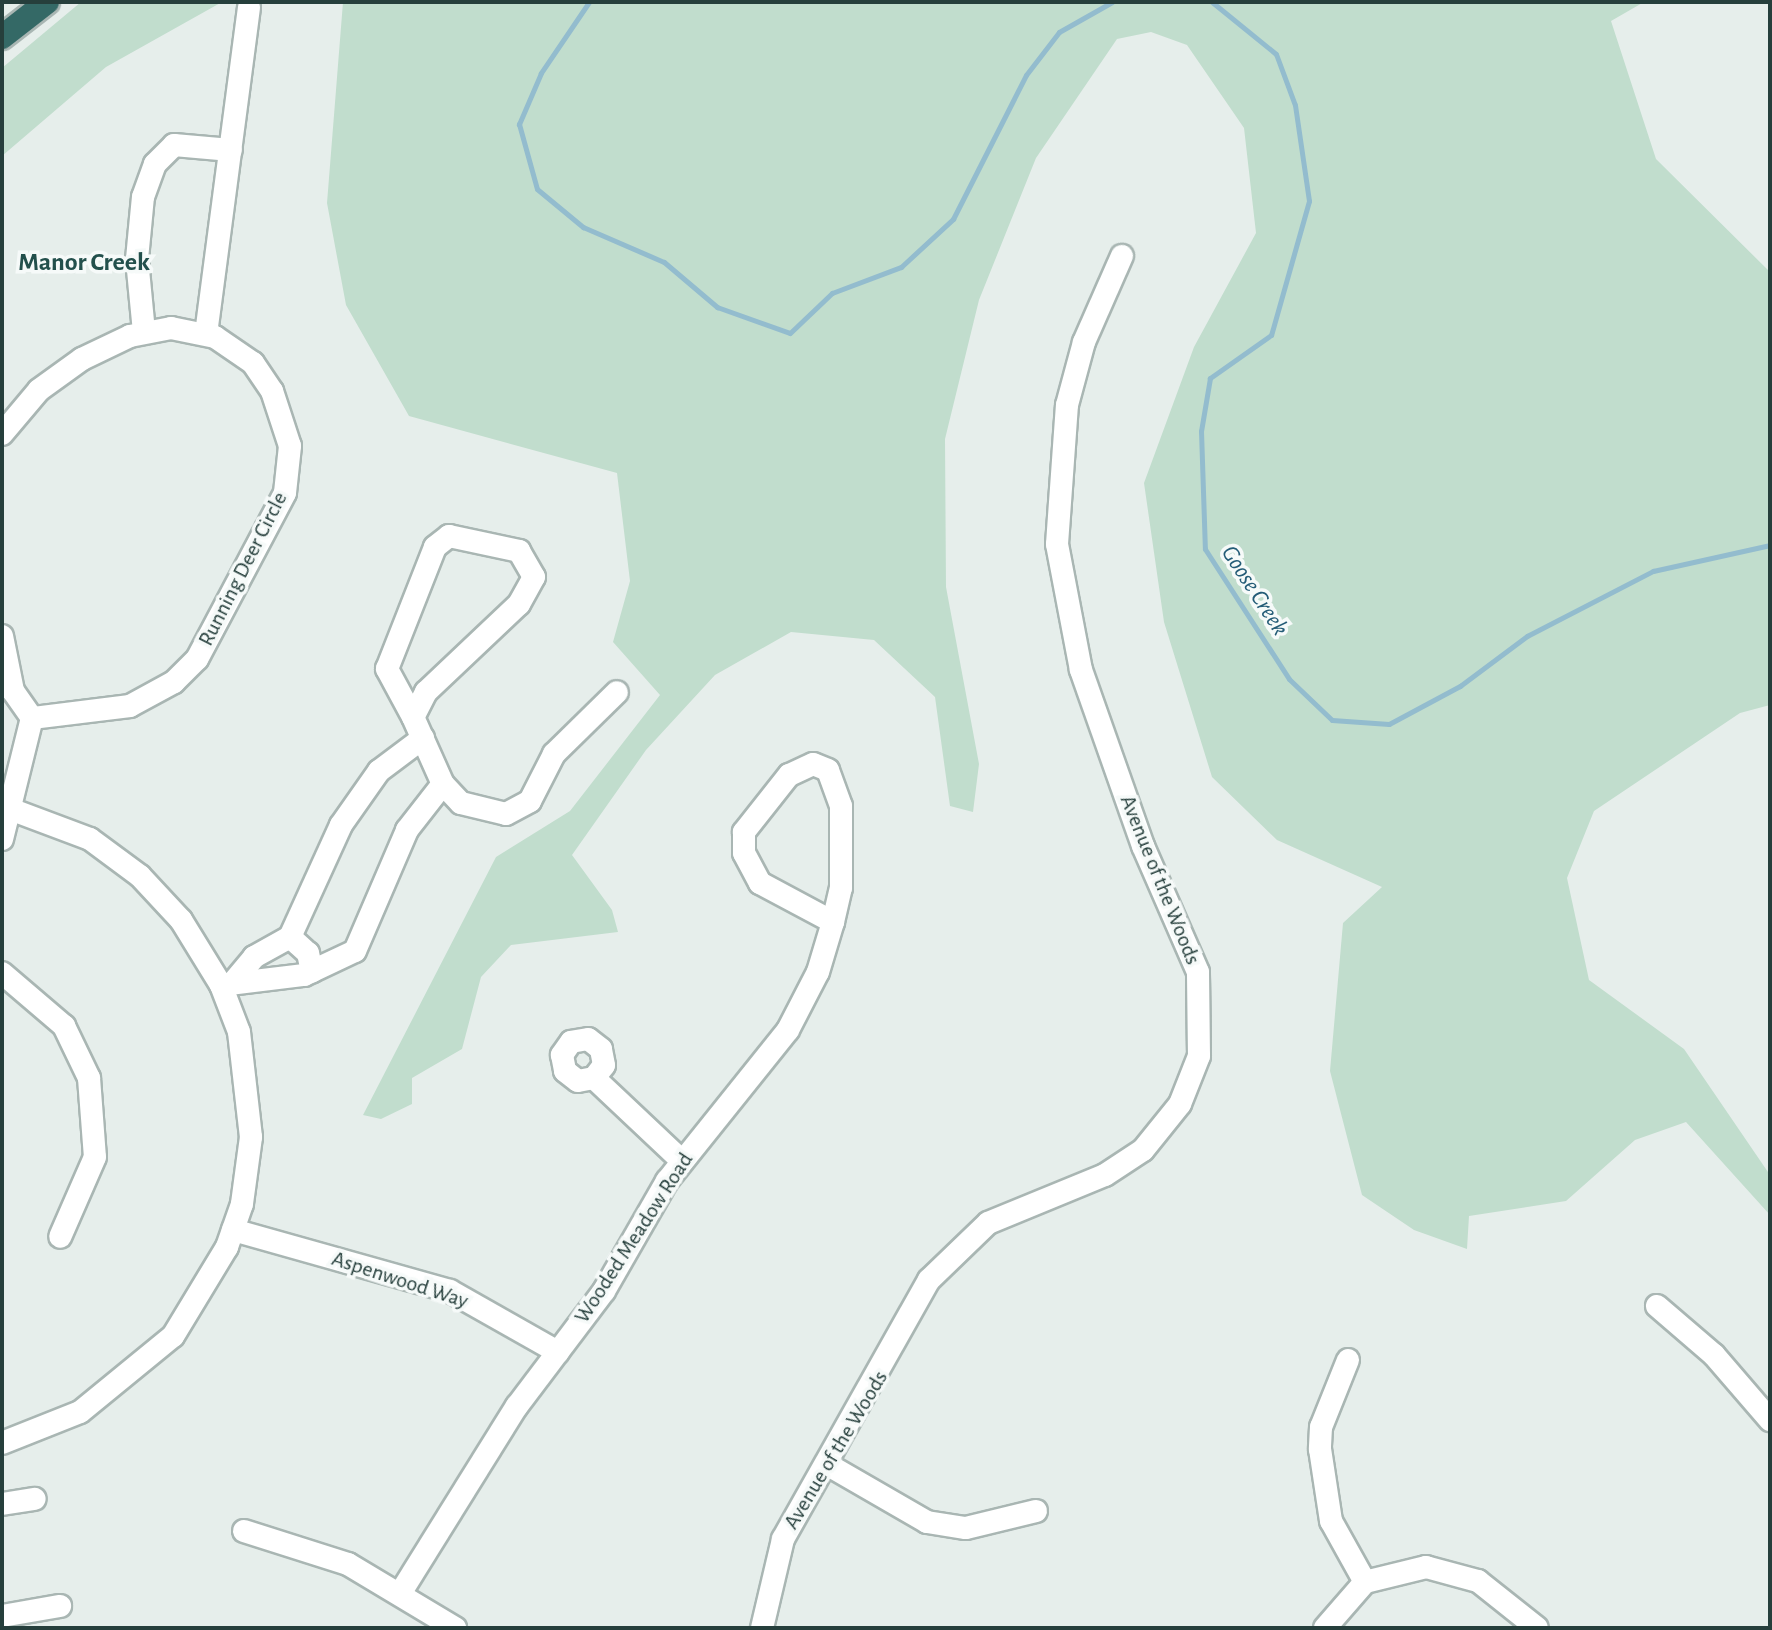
<!DOCTYPE html>
<style>
body{margin:0}
#map{position:relative;width:1772px;height:1630px;overflow:hidden;background:#e6eeeb;font-family:"Alegreya Sans",sans-serif}
div>[style]{position:absolute}
.green>*{inset:0;background:#c1ddcd}
.stream>*{height:5px;margin:-2.5px;padding:0 2.5px;transform-origin:2.5px;border-radius:2.5px;background:#93bcce}
.roads{filter:drop-shadow(2px 0 #a9b6b3) drop-shadow(-2px 0 #a9b6b3) drop-shadow(0 2px #a9b6b3) drop-shadow(0 -2px #a9b6b3)}
.minor>*{height:22px;margin:-11px;padding:0 11px;transform-origin:11px;border-radius:11px;background:#fff}
.highway>*{height:24px;margin:-12px;padding:0 12px;transform-origin:12px;border-radius:12px;background:#346966}
span{translate:-50% -50%;white-space:nowrap;text-align:center;line-height:1.15;-webkit-text-stroke:7px #f6faf9;paint-order:stroke}
.street-label{font-size:22px;color:#263f3c}
.water-label{font-size:24px;color:#245c77;font-style:italic}
.quarter-label{font-size:26px;color:#23504c;font-weight:700}
.frame{position:absolute;inset:0;border:4px solid #263f3c;pointer-events:none}
</style>
<div id="map">
<div class="green">
<div style="clip-path:polygon(81px 2px,222px 2px,106px 67px,2px 156px,2px 68px)"></div>
<div style="clip-path:polygon(343px 2px,1644px 2px,1611px 21px,1656px 159px,1770px 272px,1770px 705px,1740px 713px,1594px 811px,1567px 878px,1589px 980px,1684px 1049px,1770px 1175px,1770px 1215px,1686px 1122px,1635px 1140px,1566px 1201px,1469px 1216px,1467px 1249px,1414px 1230px,1362px 1195px,1330px 1071px,1343px 923px,1382px 887px,1277px 840px,1212px 777px,1164px 622px,1144px 483px,1194px 347px,1256px 233px,1244px 128px,1187px 45px,1151px 32px,1117px 39px,1036px 158px,979px 300px,945px 439px,946px 587px,979px 764px,973px 812px,950px 806px,935px 697px,874px 640px,791px 632px,715px 675px,646px 750px,572px 855px,612px 910px,618px 932px,511px 945px,481px 977px,462px 1049px,412px 1078px,412px 1104px,381px 1119px,363px 1115px,496px 857px,570px 811px,660px 695px,613px 642px,630px 581px,617px 473px,409px 416px,346px 305px,327px 203px)"></div>
</div>
<div class="stream">
<div style="left:589px;top:2px;width:86px;rotate:124.1deg"></div>
<div style="left:541px;top:73px;width:56px;rotate:113.3deg"></div>
<div style="left:519px;top:124px;width:67px;rotate:74.5deg"></div>
<div style="left:537px;top:189px;width:60px;rotate:39.6deg"></div>
<div style="left:583px;top:227px;width:88px;rotate:23.4deg"></div>
<div style="left:664px;top:262px;width:70px;rotate:40.3deg"></div>
<div style="left:717px;top:307px;width:77px;rotate:19.6deg"></div>
<div style="left:790px;top:333px;width:58px;rotate:-43.6deg"></div>
<div style="left:832px;top:293px;width:74px;rotate:-20.6deg"></div>
<div style="left:901px;top:267px;width:71px;rotate:-42.7deg"></div>
<div style="left:953px;top:219px;width:161px;rotate:-63.1deg"></div>
<div style="left:1026px;top:75px;width:54px;rotate:-52.5deg"></div>
<div style="left:1059px;top:32px;width:61px;rotate:-29.5deg"></div>
<div style="left:1212px;top:2px;width:82px;rotate:39.1deg"></div>
<div style="left:1276px;top:54px;width:54px;rotate:69.6deg"></div>
<div style="left:1295px;top:105px;width:97px;rotate:81.7deg"></div>
<div style="left:1309px;top:201px;width:139px;rotate:105.8deg"></div>
<div style="left:1271px;top:335px;width:75px;rotate:144.8deg"></div>
<div style="left:1210px;top:378px;width:54px;rotate:99.6deg"></div>
<div style="left:1201px;top:431px;width:118px;rotate:88.1deg"></div>
<div style="left:1205px;top:549px;width:155px;rotate:57.1deg"></div>
<div style="left:1289px;top:679px;width:59px;rotate:43.6deg"></div>
<div style="left:1332px;top:720px;width:57px;rotate:4deg"></div>
<div style="left:1389px;top:724px;width:81px;rotate:-28.2deg"></div>
<div style="left:1460px;top:686px;width:84px;rotate:-36.7deg"></div>
<div style="left:1527px;top:636px;width:142px;rotate:-27.3deg"></div>
<div style="left:1653px;top:571px;width:120px;rotate:-12.5deg"></div>
</div>
<div class="roads">
<div class="minor">
<div style="left:144px;top:332px;width:73px;rotate:-95.5deg"></div>
<div style="left:137px;top:259px;width:62px;rotate:-84.5deg"></div>
<div style="left:143px;top:197px;width:35px;rotate:-70deg"></div>
<div style="left:155px;top:164px;width:27px;rotate:-45deg"></div>
<div style="left:174px;top:145px;width:57px;rotate:5deg"></div>
<div style="left:206px;top:334px;width:329px;rotate:-82.5deg"></div>
<div style="left:2px;top:434px;width:57px;rotate:-49.9deg"></div>
<div style="left:39px;top:390px;width:53px;rotate:-35.8deg"></div>
<div style="left:82px;top:359px;width:53px;rotate:-25.6deg"></div>
<div style="left:130px;top:336px;width:42px;rotate:-11deg"></div>
<div style="left:171px;top:328px;width:45px;rotate:11.6deg"></div>
<div style="left:215px;top:337px;width:46px;rotate:34.4deg"></div>
<div style="left:253px;top:363px;width:34px;rotate:56deg"></div>
<div style="left:272px;top:391px;width:58px;rotate:71.9deg"></div>
<div style="left:290px;top:446px;width:47px;rotate:96.1deg"></div>
<div style="left:285px;top:493px;width:188px;rotate:117.9deg"></div>
<div style="left:197px;top:659px;width:33px;rotate:135deg"></div>
<div style="left:174px;top:682px;width:50px;rotate:151.4deg"></div>
<div style="left:130px;top:706px;width:99px;rotate:173deg"></div>
<div style="left:32px;top:718px;width:33px;rotate:-125deg"></div>
<div style="left:13px;top:691px;width:56px;rotate:-101.3deg"></div>
<div style="left:413px;top:717px;width:55px;rotate:-118.4deg"></div>
<div style="left:387px;top:669px;width:131px;rotate:-68.5deg"></div>
<div style="left:435px;top:547px;width:18px;rotate:-38deg"></div>
<div style="left:449px;top:536px;width:72px;rotate:12.1deg"></div>
<div style="left:519px;top:551px;width:30px;rotate:60deg"></div>
<div style="left:534px;top:577px;width:31px;rotate:119deg"></div>
<div style="left:519px;top:604px;width:128px;rotate:136.6deg"></div>
<div style="left:426px;top:692px;width:28px;rotate:117deg"></div>
<div style="left:413px;top:717px;width:73px;rotate:65.9deg"></div>
<div style="left:443px;top:784px;width:26px;rotate:47deg"></div>
<div style="left:461px;top:803px;width:46px;rotate:13.7deg"></div>
<div style="left:506px;top:814px;width:27px;rotate:-28deg"></div>
<div style="left:530px;top:801px;width:53px;rotate:-62.9deg"></div>
<div style="left:554px;top:754px;width:88px;rotate:-44.5deg"></div>
<div style="left:2px;top:806px;width:94px;rotate:20.6deg"></div>
<div style="left:90px;top:839px;width:62px;rotate:36.5deg"></div>
<div style="left:140px;top:876px;width:60px;rotate:47deg"></div>
<div style="left:181px;top:920px;width:76px;rotate:58.4deg"></div>
<div style="left:221px;top:985px;width:50px;rotate:69deg"></div>
<div style="left:239px;top:1032px;width:106px;rotate:83.5deg"></div>
<div style="left:251px;top:1137px;width:68px;rotate:97.7deg"></div>
<div style="left:242px;top:1204px;width:46px;rotate:109.2deg"></div>
<div style="left:227px;top:1247px;width:104px;rotate:121.2deg"></div>
<div style="left:173px;top:1336px;width:120px;rotate:140.7deg"></div>
<div style="left:80px;top:1412px;width:84px;rotate:158.3deg"></div>
<div style="left:2px;top:839px;width:125px;rotate:-76.1deg"></div>
<div style="left:290px;top:937px;width:24px;rotate:42deg"></div>
<div style="left:308px;top:953px;width:19px;rotate:78deg"></div>
<div style="left:2px;top:973px;width:82px;rotate:40.5deg"></div>
<div style="left:64px;top:1026px;width:58px;rotate:64.3deg"></div>
<div style="left:89px;top:1078px;width:79px;rotate:85.7deg"></div>
<div style="left:95px;top:1157px;width:87px;rotate:113.6deg"></div>
<div style="left:235px;top:980px;width:30px;rotate:-50deg"></div>
<div style="left:254px;top:957px;width:41px;rotate:-29.1deg"></div>
<div style="left:290px;top:937px;width:123px;rotate:-65.5deg"></div>
<div style="left:341px;top:825px;width:66px;rotate:-54.9deg"></div>
<div style="left:379px;top:771px;width:55px;rotate:-36.9deg"></div>
<div style="left:221px;top:985px;width:84px;rotate:-6.9deg"></div>
<div style="left:304px;top:975px;width:56px;rotate:-25.2deg"></div>
<div style="left:355px;top:951px;width:132px;rotate:-66.7deg"></div>
<div style="left:407px;top:830px;width:58px;rotate:-52deg"></div>
<div style="left:594px;top:1078px;width:16px;rotate:-52deg"></div>
<div style="left:604px;top:1065px;width:16px;rotate:-101deg"></div>
<div style="left:601px;top:1049px;width:16px;rotate:-142deg"></div>
<div style="left:588px;top:1039px;width:17px;rotate:170deg"></div>
<div style="left:571px;top:1042px;width:16px;rotate:125deg"></div>
<div style="left:562px;top:1055px;width:16px;rotate:79deg"></div>
<div style="left:565px;top:1071px;width:16px;rotate:38deg"></div>
<div style="left:578px;top:1081px;width:16px;rotate:-11deg"></div>
<div style="left:594px;top:1078px;width:121px;rotate:43.3deg"></div>
<div style="left:233px;top:1230px;width:225px;rotate:15.7deg"></div>
<div style="left:450px;top:1291px;width:124px;rotate:29.5deg"></div>
<div style="left:1657px;top:1306px;width:75px;rotate:40.7deg"></div>
<div style="left:1714px;top:1355px;width:86px;rotate:49.3deg"></div>
<div style="left:1348px;top:1360px;width:72px;rotate:111.9deg"></div>
<div style="left:1321px;top:1427px;width:22px;rotate:93deg"></div>
<div style="left:1320px;top:1449px;width:73px;rotate:81.3deg"></div>
<div style="left:1331px;top:1521px;width:70px;rotate:60.9deg"></div>
<div style="left:830px;top:1466px;width:112px;rotate:30deg"></div>
<div style="left:927px;top:1522px;width:39px;rotate:9deg"></div>
<div style="left:966px;top:1528px;width:72px;rotate:-13.7deg"></div>
<div style="left:2px;top:1504px;width:33px;rotate:-9deg"></div>
<div style="left:244px;top:1531px;width:109px;rotate:17.6deg"></div>
<div style="left:348px;top:1564px;width:125px;rotate:30.9deg"></div>
<div style="left:401px;top:1592px;width:219px;rotate:-58.1deg"></div>
<div style="left:517px;top:1406px;width:144px;rotate:-52.9deg"></div>
<div style="left:604px;top:1291px;width:127px;rotate:-60.2deg"></div>
<div style="left:667px;top:1181px;width:193px;rotate:-51.3deg"></div>
<div style="left:788px;top:1030px;width:65px;rotate:-62.7deg"></div>
<div style="left:818px;top:972px;width:52px;rotate:-73.3deg"></div>
<div style="left:833px;top:922px;width:35px;rotate:-77deg"></div>
<div style="left:841px;top:888px;width:82px;rotate:-90deg"></div>
<div style="left:841px;top:806px;width:38px;rotate:-110deg"></div>
<div style="left:828px;top:770px;width:16px;rotate:-158deg"></div>
<div style="left:813px;top:764px;width:26px;rotate:155deg"></div>
<div style="left:789px;top:775px;width:73px;rotate:128.3deg"></div>
<div style="left:744px;top:832px;width:21px;rotate:90deg"></div>
<div style="left:744px;top:853px;width:34px;rotate:62deg"></div>
<div style="left:760px;top:883px;width:83px;rotate:28.1deg"></div>
<div style="left:2px;top:1616px;width:59px;rotate:-9.8deg"></div>
<div style="left:762px;top:1628px;width:91px;rotate:-76.7deg"></div>
<div style="left:783px;top:1539px;width:297px;rotate:-60.6deg"></div>
<div style="left:929px;top:1280px;width:82px;rotate:-44deg"></div>
<div style="left:988px;top:1223px;width:126px;rotate:-22.3deg"></div>
<div style="left:1105px;top:1175px;width:45px;rotate:-33.3deg"></div>
<div style="left:1143px;top:1150px;width:59px;rotate:-51.2deg"></div>
<div style="left:1180px;top:1104px;width:52px;rotate:-68.4deg"></div>
<div style="left:1199px;top:1056px;width:84px;rotate:-90.7deg"></div>
<div style="left:1198px;top:972px;width:137px;rotate:-113.6deg"></div>
<div style="left:1143px;top:846px;width:187px;rotate:-109.4deg"></div>
<div style="left:1081px;top:670px;width:128px;rotate:-100.8deg"></div>
<div style="left:1057px;top:544px;width:139px;rotate:-85.9deg"></div>
<div style="left:1067px;top:405px;width:65px;rotate:-74.9deg"></div>
<div style="left:1084px;top:342px;width:94px;rotate:-66.2deg"></div>
<div style="left:1325px;top:1628px;width:61px;rotate:-49deg"></div>
<div style="left:1365px;top:1582px;width:63px;rotate:-13.8deg"></div>
<div style="left:1426px;top:1567px;width:54px;rotate:15.1deg"></div>
<div style="left:1478px;top:1581px;width:75px;rotate:38.5deg"></div>
</div>
<div class="highway">
<div style="left:2px;top:37px;width:57px;rotate:-37.9deg"></div>
</div>
</div>
<div class="street-label">
<span style="left:243px;top:569px;rotate:-63deg">Running Deer Circle</span>
<span style="left:1160px;top:880px;rotate:68deg">Avenue of the Woods</span>
<span style="left:634px;top:1238px;rotate:-57deg">Wooded Meadow Road</span>
<span style="left:400px;top:1280px;rotate:18deg">Aspenwood Way</span>
<span style="left:836px;top:1450px;rotate:-59deg">Avenue of the Woods</span>
</div>
<div class="water-label">
<span style="left:1254px;top:591px;rotate:57deg">Goose Creek</span>
</div>
<div class="quarter-label">
<span style="left:84px;top:263px">Manor Creek</span>
</div>
<div class="frame"></div>
</div>
